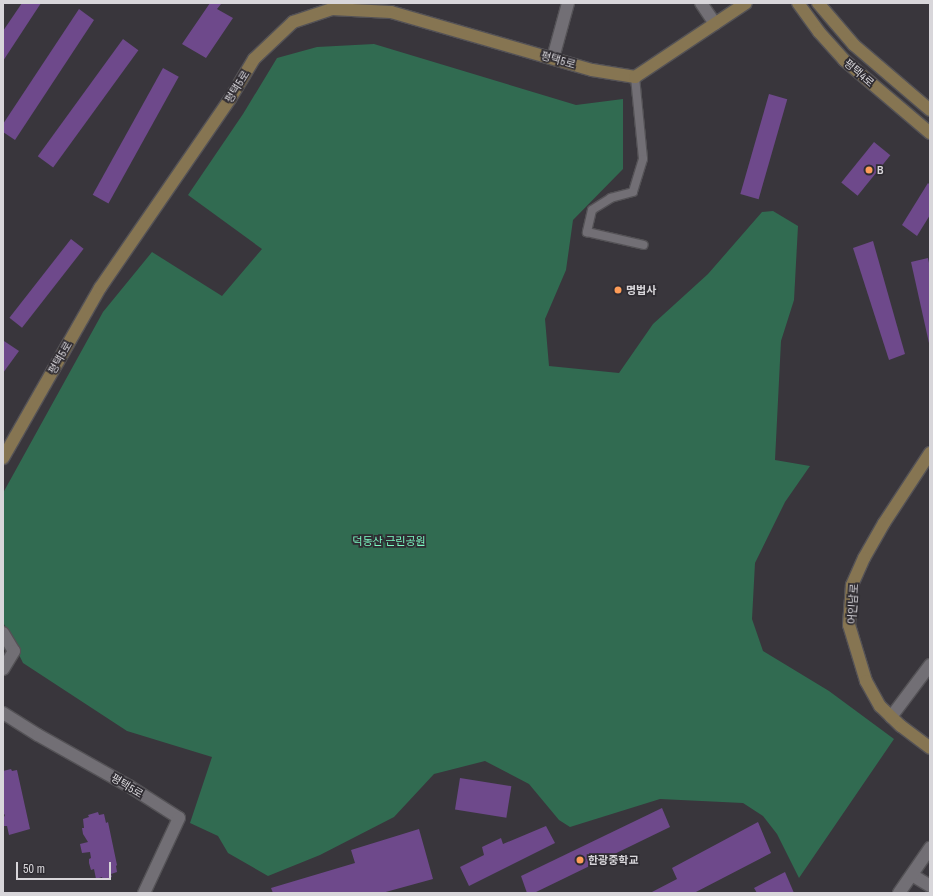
<!DOCTYPE html>
<meta charset="utf-8">
<style>
body{margin:0}
#map{position:relative;width:933px;height:896px;overflow:hidden;background:#39363c;font-family:"Archivo Narrow","Noto Sans KR",sans-serif}
div>[style]{position:absolute}
.green>*{inset:0;background:#316b51}
.building>*{inset:0;background:#6e498b;transform-origin:0 0}
.roads{filter:drop-shadow(1px 0 #545256) drop-shadow(-1px 0 #545256) drop-shadow(0 1px #545256) drop-shadow(0 -1px #545256)}
.lane>*{height:8px;margin:-4px;padding:0 4px;transform-origin:4px;border-radius:4px;background:#726f75}
.street>*{height:12px;margin:-6px;padding:0 6px;transform-origin:6px;border-radius:6px;background:#726f75}
.secondary>*{height:12px;margin:-6px;padding:0 6px;transform-origin:6px;border-radius:6px;background:#867552}
.dots>*{width:11px;height:11px;translate:-50% -50%;box-sizing:border-box;border:2px solid #2f2c32;border-radius:50%}
span{translate:-50% -50%;white-space:nowrap;text-align:center;line-height:1.15;-webkit-text-stroke:3.5px #2f2c32;paint-order:stroke}
.street-label{font-size:11px;color:#d8d6da}
.poi-label{font-size:11px;color:#d8d6da;font-weight:700}
.left{translate:0 -50%;text-align:left}
.park-label{font-size:11px;color:#7bf9c2}
.frame{position:absolute;inset:0;border:4px solid #d8d6da;pointer-events:none}
.scale{position:absolute;left:16px;top:862px;width:95px;height:18px;box-sizing:border-box;border:2px solid #d8d6da;border-top:0;padding-left:5px;font-size:12px;line-height:14px;white-space:nowrap;color:#d8d6da;-webkit-text-stroke:3px #2f2c32;paint-order:stroke}
</style>
<div id="map">
<div class="green">
<div style="clip-path:polygon(374px 44px,576px 105px,623px 99px,623px 169px,573px 220px,566px 270px,545px 319px,549px 366px,619px 373px,653px 324px,708px 274px,762px 212px,773px 211px,798px 226px,794px 300px,781px 341px,775px 460px,810px 466px,785px 502px,755px 563px,752px 619px,763px 651px,829px 691px,894px 739px,799px 878px,777px 834px,763px 816px,743px 803px,660px 799px,570px 827px,559px 820px,529px 784px,485px 761px,434px 774px,394px 817px,320px 855px,268px 876px,228px 853px,218px 836px,190px 823px,212px 757px,127px 731px,23px 663px,3px 622px,3px 493px,103px 312px,152px 252px,222px 296px,262px 249px,188px 195px,243px 114px,277px 58px,317px 47px)"></div>
</div>
<div class="building">
<div style="clip-path:polygon(22px 3px,41px 3px,3px 61px,3px 31px)"></div>
<div style="clip-path:polygon(210px 3px,221px 4px,217px 9px,233px 18px,206px 58px,182px 44px)"></div>
<div style="clip-path:polygon(79px 9px,94px 20px,15px 140px,3px 132px,3px 124px)"></div>
<div style="left:123px;top:39px;width:19px;height:145px;rotate:36deg"></div>
<div style="left:163px;top:68px;width:18px;height:145px;rotate:29deg"></div>
<div style="left:769px;top:94px;width:19px;height:104px;rotate:16deg"></div>
<div style="left:874px;top:142px;width:21px;height:52px;rotate:39deg"></div>
<div style="clip-path:polygon(928px 183px,930px 185px,930px 215px,917px 236px,902px 225px)"></div>
<div style="left:71px;top:239px;width:16px;height:100px;rotate:38deg"></div>
<div style="clip-path:polygon(873px 241px,905px 354px,889px 360px,853px 248px)"></div>
<div style="clip-path:polygon(928px 258px,930px 268px,929px 343px,911px 262px)"></div>
<div style="clip-path:polygon(4px 341px,19px 351px,3px 373px,3px 343px)"></div>
<div style="clip-path:polygon(11px 769px,12px 771px,17px 770px,30px 829px,9px 835px,7px 826px,4px 826px,3px 819px,5px 815px,3px 813px,3px 771px)"></div>
<div style="left:460px;top:778px;width:52px;height:32px;rotate:9deg"></div>
<div style="clip-path:polygon(662px 808px,670px 827px,534px 893px,527px 893px,521px 876px)"></div>
<div style="clip-path:polygon(98px 812px,99px 815px,104px 814px,106px 823px,108px 822px,117px 865px,116px 866px,117px 872px,111px 874px,112px 877px,103px 880px,102px 877px,96px 879px,94px 869px,91px 870px,89px 863px,89px 859px,91px 858px,90px 852px,82px 853px,80px 844px,88px 842px,83px 834px,82px 828px,84px 828px,83px 819px,89px 817px,88px 815px)"></div>
<div style="clip-path:polygon(758px 822px,771px 853px,694px 893px,650px 893px,677px 879px,672px 868px)"></div>
<div style="clip-path:polygon(546px 826px,555px 843px,469px 886px,460px 867px,484px 855px,482px 847px,501px 838px,503px 844px)"></div>
<div style="clip-path:polygon(419px 829px,433px 879px,382px 893px,273px 893px,271px 888px,355px 863px,351px 850px)"></div>
<div style="clip-path:polygon(785px 872px,794px 893px,757px 893px,754px 888px)"></div>
</div>
<div class="roads">
<div class="lane">
<div style="left:635px;top:77px;width:82px;rotate:84.4deg"></div>
<div style="left:643px;top:159px;width:34px;rotate:107deg"></div>
<div style="left:633px;top:192px;width:23px;rotate:165deg"></div>
<div style="left:611px;top:198px;width:22px;rotate:148deg"></div>
<div style="left:592px;top:210px;width:23px;rotate:103deg"></div>
<div style="left:587px;top:232px;width:58px;rotate:12.8deg"></div>
</div>
<div class="street">
<div style="left:701px;top:3px;width:25px;rotate:56deg"></div>
<div style="left:553px;top:58px;width:57px;rotate:-74.7deg"></div>
<div style="left:3px;top:633px;width:21px;rotate:59deg"></div>
<div style="left:14px;top:651px;width:21px;rotate:121deg"></div>
<div style="left:3px;top:713px;width:41px;rotate:32.2deg"></div>
<div style="left:38px;top:735px;width:104px;rotate:29.3deg"></div>
<div style="left:129px;top:786px;width:59px;rotate:32.6deg"></div>
<div style="left:179px;top:818px;width:83px;rotate:115deg"></div>
<div style="left:891px;top:717px;width:65px;rotate:-53.1deg"></div>
<div style="left:912px;top:875px;width:21px;rotate:31deg"></div>
<div style="left:899px;top:893px;width:55px;rotate:-55.4deg"></div>
</div>
<div class="secondary">
<div style="left:798px;top:3px;width:36px;rotate:54deg"></div>
<div style="left:819px;top:32px;width:38px;rotate:48deg"></div>
<div style="left:844px;top:60px;width:113px;rotate:40.3deg"></div>
<div style="left:818px;top:3px;width:55px;rotate:49.4deg"></div>
<div style="left:854px;top:45px;width:100px;rotate:40.5deg"></div>
<div style="left:930px;top:453px;width:84px;rotate:123.3deg"></div>
<div style="left:884px;top:523px;width:40px;rotate:119.7deg"></div>
<div style="left:864px;top:558px;width:30px;rotate:114deg"></div>
<div style="left:852px;top:585px;width:40px;rotate:94.3deg"></div>
<div style="left:849px;top:625px;width:59px;rotate:73.1deg"></div>
<div style="left:866px;top:681px;width:29px;rotate:61deg"></div>
<div style="left:880px;top:706px;width:29px;rotate:44deg"></div>
<div style="left:901px;top:726px;width:36px;rotate:37deg"></div>
<div style="left:3px;top:458px;width:196px;rotate:-60.3deg"></div>
<div style="left:100px;top:288px;width:229px;rotate:-55.5deg"></div>
<div style="left:230px;top:99px;width:47px;rotate:-59deg"></div>
<div style="left:254px;top:59px;width:54px;rotate:-43.5deg"></div>
<div style="left:293px;top:22px;width:41px;rotate:-18.4deg"></div>
<div style="left:332px;top:9px;width:59px;rotate:2.9deg"></div>
<div style="left:391px;top:12px;width:209px;rotate:16.1deg"></div>
<div style="left:592px;top:70px;width:44px;rotate:9.2deg"></div>
<div style="left:635px;top:77px;width:133px;rotate:-33.7deg"></div>
</div>
</div>
<div class="dots">
<div style="left:869px;top:170px;background:#fe9c57"></div>
<div style="left:618px;top:290px;background:#fe9c57"></div>
<div style="left:580px;top:860px;background:#fe9c57"></div>
</div>
<div class="street-label">
<span style="left:558px;top:60px;rotate:16deg">평택5로</span>
<span style="left:859px;top:73px;rotate:41deg">평택4로</span>
<span style="left:237px;top:87px;rotate:-58deg">평택5로</span>
<span style="left:60px;top:358px;rotate:-60deg">평택5로</span>
<span style="left:853px;top:604px;rotate:-86deg">어인남로</span>
<span style="left:127px;top:786px;rotate:31deg">평택5로</span>
</div>
<div class="poi-label">
<span class="left" style="left:877px;top:170px">B</span>
<span class="left" style="left:626px;top:290px">명법사</span>
<span class="left" style="left:588px;top:860px">한광중학교</span>
</div>
<div class="park-label">
<span style="left:389px;top:541px">덕동산 근린공원</span>
</div>
<div class="frame"></div>
<div class="scale">50 m</div>
</div>
